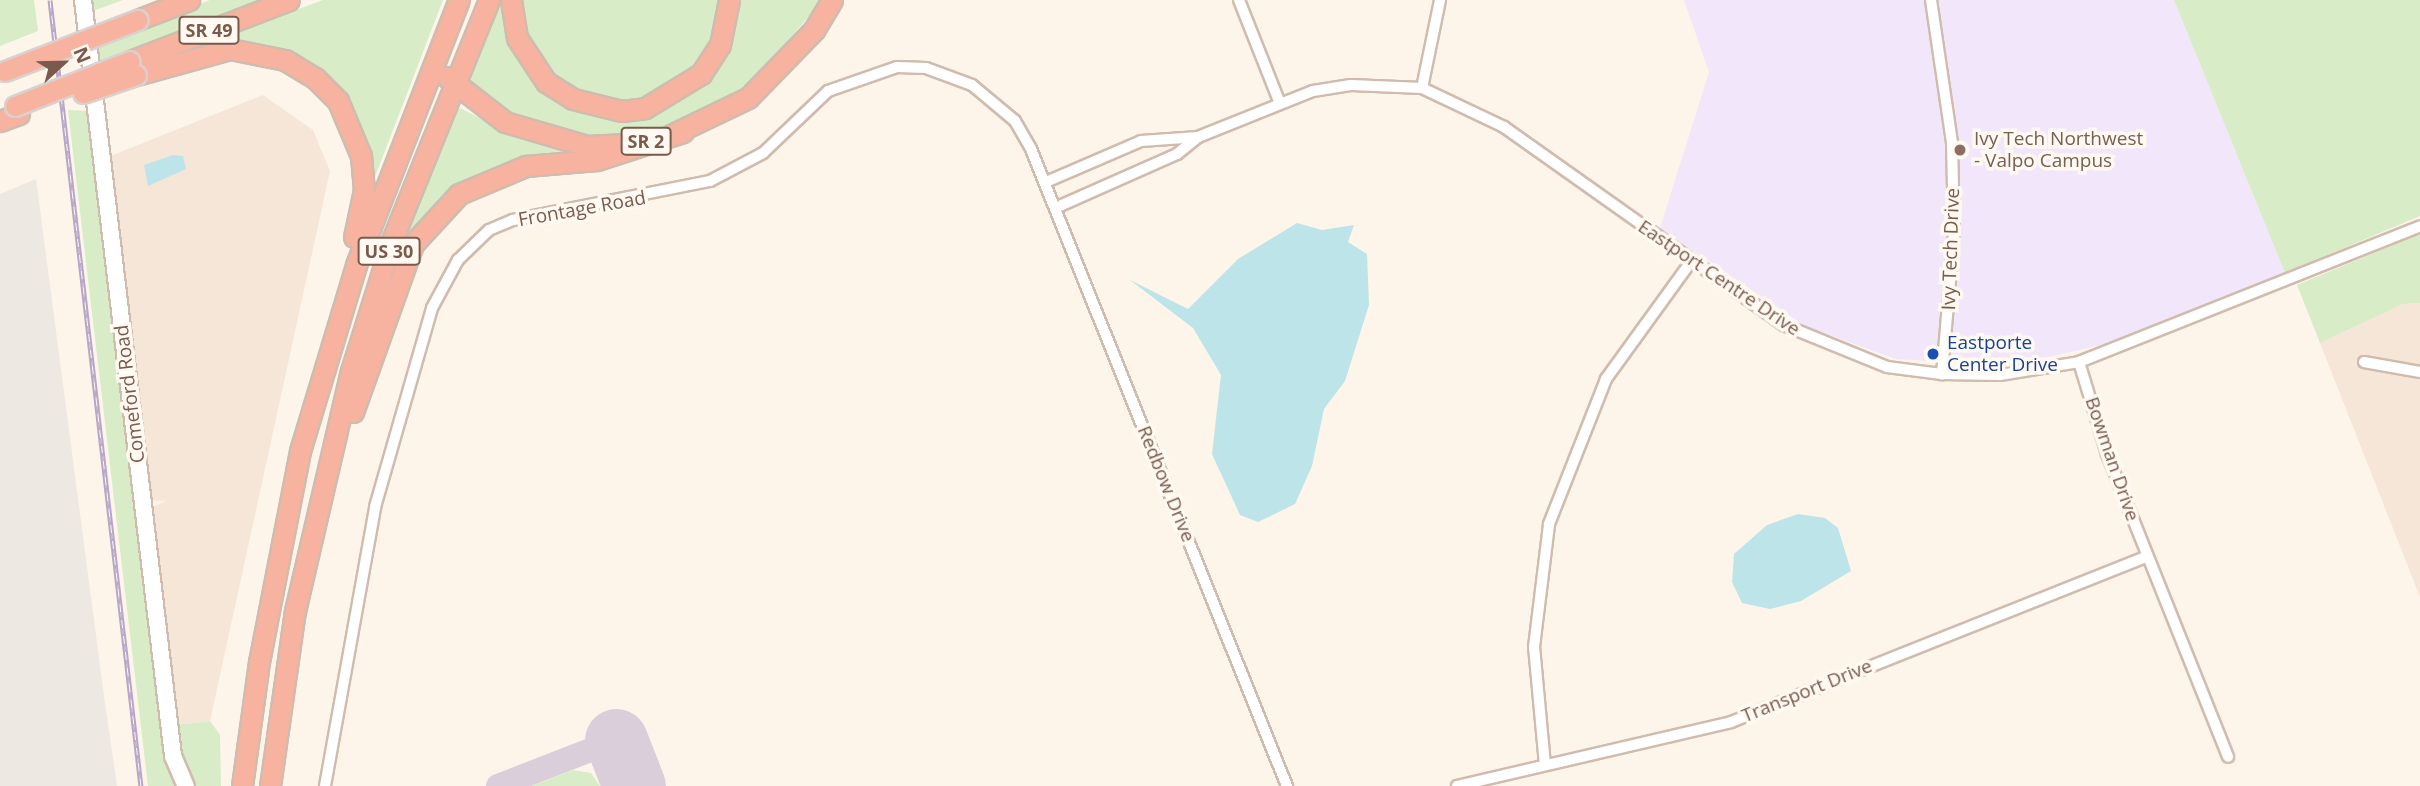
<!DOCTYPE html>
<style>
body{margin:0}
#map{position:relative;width:2420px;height:786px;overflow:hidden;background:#fdf5ea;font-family:"Open Sans",sans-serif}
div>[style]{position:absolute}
.residential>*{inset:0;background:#f5e6d8}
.industrial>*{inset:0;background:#eee8e2}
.education>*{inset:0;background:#f2e6fa}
.green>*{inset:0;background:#d8ecc7}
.water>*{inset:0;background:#bde4e8}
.taxiway>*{height:24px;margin:-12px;padding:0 12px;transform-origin:12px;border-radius:12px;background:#daceda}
.runway>*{height:63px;margin:-31.5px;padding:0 31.5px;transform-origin:31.5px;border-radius:31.5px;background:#daceda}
.roads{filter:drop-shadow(2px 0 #d0bcae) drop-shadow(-2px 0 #d0bcae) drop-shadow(0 2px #d0bcae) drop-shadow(0 -2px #d0bcae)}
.street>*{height:10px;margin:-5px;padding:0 5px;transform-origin:5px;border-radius:5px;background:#fff}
.secondary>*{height:16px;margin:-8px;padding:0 8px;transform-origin:8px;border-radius:8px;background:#fff}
.highway>*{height:19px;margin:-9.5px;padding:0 9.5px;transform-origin:9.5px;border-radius:9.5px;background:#f8b3a0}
.rail>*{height:5px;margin-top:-2.5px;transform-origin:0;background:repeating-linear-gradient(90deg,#fff9f1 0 8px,#b7a6c9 0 16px);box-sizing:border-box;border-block:2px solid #b7a6c9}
.bridges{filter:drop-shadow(2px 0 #d9d1cd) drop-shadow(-2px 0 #d9d1cd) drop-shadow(0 2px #d9d1cd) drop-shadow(0 -2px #d9d1cd)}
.highway-bridge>*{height:19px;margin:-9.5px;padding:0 9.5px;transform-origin:9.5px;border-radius:9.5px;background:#f8b3a0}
.dots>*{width:19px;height:19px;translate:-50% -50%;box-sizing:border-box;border:4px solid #fff9f1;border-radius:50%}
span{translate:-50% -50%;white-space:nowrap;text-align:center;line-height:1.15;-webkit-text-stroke:7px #fff9f1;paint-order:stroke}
.shield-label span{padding:2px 5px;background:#fff9f1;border:2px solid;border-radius:5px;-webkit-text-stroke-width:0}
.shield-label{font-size:18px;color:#795a4c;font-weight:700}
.education-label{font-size:19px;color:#785e54}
.left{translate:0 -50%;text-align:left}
.street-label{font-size:19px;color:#795a4c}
.transit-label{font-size:19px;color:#164399}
.north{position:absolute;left:28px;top:28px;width:70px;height:70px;-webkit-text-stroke:5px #fff9f1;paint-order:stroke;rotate:68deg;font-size:19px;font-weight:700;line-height:28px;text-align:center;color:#795a4c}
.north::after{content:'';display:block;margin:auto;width:24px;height:32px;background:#795a4c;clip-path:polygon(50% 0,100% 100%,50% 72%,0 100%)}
</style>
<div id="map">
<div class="residential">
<div style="clip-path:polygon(263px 95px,313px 130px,330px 171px,210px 721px,175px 725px,148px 509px,166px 501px,147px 500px,108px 157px)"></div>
<div style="clip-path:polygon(2420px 303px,2420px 597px,2320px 343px,2403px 304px)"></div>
</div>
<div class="industrial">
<div style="clip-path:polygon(36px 179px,104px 696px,117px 786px,0 786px,0 194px)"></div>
</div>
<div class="education">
<div style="clip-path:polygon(1684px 0,2174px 0,2285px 273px,2101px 345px,2010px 366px,1896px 359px,1805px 326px,1660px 228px,1709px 72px)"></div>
</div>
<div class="green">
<div style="clip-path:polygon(0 0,34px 0,38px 31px,0 46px)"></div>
<div style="clip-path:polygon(92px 0,123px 0,93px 11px)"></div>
<div style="clip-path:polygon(210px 0,260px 0,95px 64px,93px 45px)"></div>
<div style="clip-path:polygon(323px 0,443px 0,368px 195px,348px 108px,240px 43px,208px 43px)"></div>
<div style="clip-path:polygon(500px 0,511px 39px,532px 76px,576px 108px,623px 115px,653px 111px,699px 84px,734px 0,823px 0,753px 81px,723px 103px,660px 133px,585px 139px,521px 123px,464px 85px)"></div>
<div style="clip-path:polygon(517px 0,721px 0,705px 56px,683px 80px,654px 97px,621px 103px,562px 85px,539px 64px,523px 37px)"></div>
<div style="clip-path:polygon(2174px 0,2420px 0,2420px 216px,2285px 273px)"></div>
<div style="clip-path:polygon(460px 108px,515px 136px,591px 152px,482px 173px,460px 185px,401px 250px,450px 119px)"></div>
<div style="clip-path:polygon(68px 110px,89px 111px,178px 786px,148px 786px)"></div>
<div style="clip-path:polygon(2420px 234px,2420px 303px,2403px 304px,2320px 343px,2297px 285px)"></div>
<div style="clip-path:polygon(210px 721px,220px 735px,221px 786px,194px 786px,177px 762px,175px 725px)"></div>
<div style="clip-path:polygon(573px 770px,591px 773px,600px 786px,532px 786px)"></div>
</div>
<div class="water">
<div style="clip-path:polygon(173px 155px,183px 156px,186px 169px,148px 186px,144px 165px)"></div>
<div style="clip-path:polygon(1297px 223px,1322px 230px,1354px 225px,1348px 242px,1367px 254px,1369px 305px,1345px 381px,1324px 409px,1312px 466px,1295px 504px,1258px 522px,1240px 515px,1212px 454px,1221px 375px,1193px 328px,1130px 280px,1188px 309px,1238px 259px)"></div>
<div style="clip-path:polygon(1798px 514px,1825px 518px,1838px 528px,1851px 571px,1801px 601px,1770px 609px,1742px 603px,1732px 582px,1734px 554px,1767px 525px)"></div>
</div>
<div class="taxiway">
<div style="left:498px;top:786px;width:127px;rotate:-21.3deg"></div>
</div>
<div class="runway">
<div style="left:616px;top:740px;width:49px;rotate:68.6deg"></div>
</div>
<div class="roads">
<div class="street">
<div style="left:1239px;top:0;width:109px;rotate:68.4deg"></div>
<div style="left:1931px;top:0;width:145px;rotate:81.6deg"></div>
<div style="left:1952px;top:143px;width:91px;rotate:88.7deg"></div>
<div style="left:1954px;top:234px;width:141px;rotate:94.9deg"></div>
<div style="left:1422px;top:88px;width:90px;rotate:-78.4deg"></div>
<div style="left:1198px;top:137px;width:124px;rotate:-21.8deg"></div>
<div style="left:1313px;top:91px;width:38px;rotate:-9deg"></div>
<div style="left:1351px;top:85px;width:71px;rotate:2.4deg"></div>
<div style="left:1422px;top:88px;width:91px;rotate:25.4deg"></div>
<div style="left:1504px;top:127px;width:343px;rotate:35.3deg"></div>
<div style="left:1784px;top:325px;width:111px;rotate:22.2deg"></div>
<div style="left:1887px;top:367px;width:55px;rotate:7.3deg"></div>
<div style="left:1942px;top:374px;width:58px;rotate:1deg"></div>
<div style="left:2000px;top:375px;width:80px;rotate:-9.3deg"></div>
<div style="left:2079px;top:362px;width:367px;rotate:-21.7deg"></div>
<div style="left:1046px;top:182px;width:103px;rotate:-23.3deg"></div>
<div style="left:1141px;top:141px;width:57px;rotate:-4deg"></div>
<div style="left:1198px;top:137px;width:27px;rotate:141deg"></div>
<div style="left:1177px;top:154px;width:133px;rotate:156.1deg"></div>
<div style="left:2079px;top:362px;width:96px;rotate:73.1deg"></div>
<div style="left:2107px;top:454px;width:326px;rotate:68.2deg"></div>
<div style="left:2364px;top:362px;width:57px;rotate:10.1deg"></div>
<div style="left:1545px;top:765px;width:119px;rotate:-95.3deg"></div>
<div style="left:1534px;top:647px;width:124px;rotate:-83deg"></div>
<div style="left:1549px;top:524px;width:156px;rotate:-68.5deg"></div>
<div style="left:1606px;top:379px;width:143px;rotate:-54.1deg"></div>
<div style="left:325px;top:786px;width:283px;rotate:-79.8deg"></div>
<div style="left:375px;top:507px;width:207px;rotate:-74deg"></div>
<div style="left:432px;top:308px;width:55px;rotate:-61.6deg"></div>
<div style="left:458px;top:260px;width:43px;rotate:-44.1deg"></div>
<div style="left:489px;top:230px;width:26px;rotate:-23deg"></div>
<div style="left:513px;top:220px;width:201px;rotate:-11.2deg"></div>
<div style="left:710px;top:181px;width:60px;rotate:-27.8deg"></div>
<div style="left:763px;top:153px;width:90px;rotate:-43.6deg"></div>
<div style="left:828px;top:91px;width:73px;rotate:-19.2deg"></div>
<div style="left:897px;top:67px;width:29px;rotate:2deg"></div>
<div style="left:926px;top:68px;width:49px;rotate:20.3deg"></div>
<div style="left:972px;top:85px;width:56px;rotate:39.9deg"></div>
<div style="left:1015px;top:121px;width:32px;rotate:60deg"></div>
<div style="left:1031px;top:149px;width:687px;rotate:68.11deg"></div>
<div style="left:1457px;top:786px;width:281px;rotate:-13.1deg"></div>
<div style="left:1731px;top:722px;width:446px;rotate:-21.7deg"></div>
</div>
<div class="secondary">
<div style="left:83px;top:0;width:761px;rotate:83.21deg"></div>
<div style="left:173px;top:756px;width:33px;rotate:67deg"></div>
</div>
<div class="highway">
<div style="left:511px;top:0;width:38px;rotate:81deg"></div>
<div style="left:517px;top:38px;width:53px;rotate:56.6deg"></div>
<div style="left:546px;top:82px;width:32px;rotate:32deg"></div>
<div style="left:573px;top:99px;width:50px;rotate:13.8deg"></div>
<div style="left:622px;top:111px;width:23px;rotate:-7deg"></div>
<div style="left:645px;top:108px;width:66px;rotate:-31.3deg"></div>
<div style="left:701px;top:74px;width:35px;rotate:-57deg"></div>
<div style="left:720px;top:45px;width:46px;rotate:-78.7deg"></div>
<div style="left:137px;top:20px;width:56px;rotate:-21deg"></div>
<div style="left:130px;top:61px;width:170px;rotate:-21deg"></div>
<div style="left:136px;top:75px;width:98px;rotate:-15.5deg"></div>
<div style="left:230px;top:49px;width:56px;rotate:11.3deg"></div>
<div style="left:285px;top:60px;width:35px;rotate:31deg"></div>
<div style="left:315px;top:78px;width:33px;rotate:45deg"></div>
<div style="left:338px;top:101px;width:60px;rotate:67.3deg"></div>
<div style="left:361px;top:156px;width:34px;rotate:85deg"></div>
<div style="left:364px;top:190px;width:48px;rotate:102deg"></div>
<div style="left:447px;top:77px;width:73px;rotate:37.8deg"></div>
<div style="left:505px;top:122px;width:85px;rotate:16.3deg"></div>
<div style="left:587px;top:146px;width:38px;rotate:-3deg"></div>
<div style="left:0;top:121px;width:20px;rotate:-20deg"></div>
<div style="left:671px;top:135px;width:85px;rotate:-25.7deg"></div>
<div style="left:748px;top:98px;width:95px;rotate:-45.9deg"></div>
<div style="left:814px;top:30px;width:35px;rotate:-59deg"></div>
<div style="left:353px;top:412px;width:178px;rotate:-70.3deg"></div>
<div style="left:413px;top:244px;width:68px;rotate:-47.4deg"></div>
<div style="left:459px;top:194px;width:73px;rotate:-22.7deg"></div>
<div style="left:526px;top:166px;width:71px;rotate:-4.8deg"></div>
<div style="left:597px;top:160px;width:90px;rotate:-18deg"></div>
<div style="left:242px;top:786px;width:125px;rotate:-82.2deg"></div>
<div style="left:259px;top:662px;width:215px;rotate:-79deg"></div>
<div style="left:300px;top:451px;width:194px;rotate:-73.2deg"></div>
<div style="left:356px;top:265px;width:284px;rotate:-68.8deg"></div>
<div style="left:270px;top:786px;width:177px;rotate:-81.9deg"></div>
<div style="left:295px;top:611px;width:246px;rotate:-76.9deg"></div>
<div style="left:351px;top:371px;width:137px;rotate:-72.6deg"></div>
<div style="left:392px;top:240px;width:259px;rotate:-68deg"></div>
</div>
</div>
<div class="rail">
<div style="left:50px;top:0;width:791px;rotate:83.4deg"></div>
</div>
<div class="bridges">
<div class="highway-bridge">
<div style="left:5px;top:71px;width:142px;rotate:-21.1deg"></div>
<div style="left:83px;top:93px;width:56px;rotate:-18.8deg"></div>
<div style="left:15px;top:106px;width:123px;rotate:-21.4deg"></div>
</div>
</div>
<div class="dots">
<div style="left:1960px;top:150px;background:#8d6e63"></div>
<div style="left:1933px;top:354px;background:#1a4fb4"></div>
</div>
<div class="shield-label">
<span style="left:209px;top:30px">SR 49</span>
<span style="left:646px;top:141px">SR 2</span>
<span style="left:389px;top:251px">US 30</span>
</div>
<div class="education-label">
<span class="left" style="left:1974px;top:150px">Ivy Tech Northwest<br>- Valpo Campus</span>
</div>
<div class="street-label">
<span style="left:582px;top:209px;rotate:-10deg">Frontage Road</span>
<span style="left:1951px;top:249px;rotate:-88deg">Ivy Tech Drive</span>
<span style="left:1719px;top:278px;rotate:34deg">Eastport Centre Drive</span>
<span style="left:130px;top:394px;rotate:-97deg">Comeford Road</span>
<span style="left:2112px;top:459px;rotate:71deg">Bowman Drive</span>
<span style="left:1166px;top:484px;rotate:68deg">Redbow Drive</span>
<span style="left:1807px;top:691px;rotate:-22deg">Transport Drive</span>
</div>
<div class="transit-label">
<span class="left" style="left:1947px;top:354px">Eastporte<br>Center Drive</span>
</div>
<div class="north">N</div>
</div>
